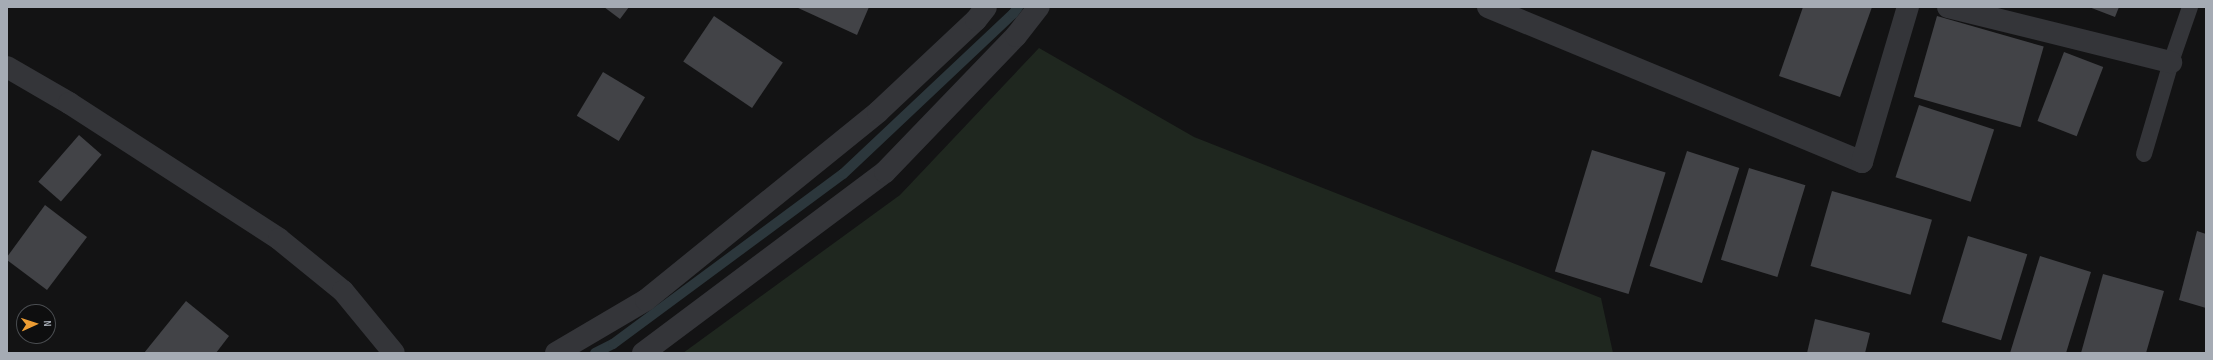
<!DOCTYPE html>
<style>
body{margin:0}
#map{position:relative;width:2213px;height:360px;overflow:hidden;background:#131314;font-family:"Sofia Sans Condensed",sans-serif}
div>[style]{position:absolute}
.green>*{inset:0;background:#1f271f}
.stream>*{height:10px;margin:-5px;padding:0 5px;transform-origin:5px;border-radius:5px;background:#2c373c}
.building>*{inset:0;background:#424347;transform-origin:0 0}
.service>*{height:16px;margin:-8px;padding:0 8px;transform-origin:8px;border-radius:8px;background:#343539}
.minor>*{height:22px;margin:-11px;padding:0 11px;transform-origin:11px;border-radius:11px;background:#343539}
span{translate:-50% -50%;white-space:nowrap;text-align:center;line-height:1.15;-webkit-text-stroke:3.5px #0e0e0f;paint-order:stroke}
.frame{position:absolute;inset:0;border:8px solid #a5abb4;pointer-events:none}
.north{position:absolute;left:16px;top:304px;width:40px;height:40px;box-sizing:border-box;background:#0e0e0f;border:1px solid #4a4d51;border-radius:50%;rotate:87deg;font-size:11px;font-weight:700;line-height:16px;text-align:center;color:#a5abb4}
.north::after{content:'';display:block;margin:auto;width:14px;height:18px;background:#ec9c33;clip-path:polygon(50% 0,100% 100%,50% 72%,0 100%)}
</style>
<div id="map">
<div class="green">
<div style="clip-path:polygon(1039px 48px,1194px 137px,1601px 298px,1613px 353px,683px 353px,900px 195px)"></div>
</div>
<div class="stream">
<div style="left:595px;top:353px;width:20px;rotate:-27deg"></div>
<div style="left:613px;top:344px;width:286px;rotate:-36.5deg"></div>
<div style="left:843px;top:174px;width:233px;rotate:-43.3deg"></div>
<div style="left:1013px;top:14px;width:9px;rotate:-54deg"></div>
</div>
<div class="building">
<div style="clip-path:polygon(604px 7px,629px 7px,620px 19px)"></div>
<div style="clip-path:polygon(796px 7px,869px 7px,857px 35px)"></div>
<div style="clip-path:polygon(1803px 7px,1872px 7px,1840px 97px,1779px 76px)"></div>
<div style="clip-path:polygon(2089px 7px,2119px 7px,2115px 17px)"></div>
<div style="left:714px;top:16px;width:83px;height:55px;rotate:34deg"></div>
<div style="left:1937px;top:16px;width:111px;height:84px;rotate:16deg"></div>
<div style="left:2064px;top:52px;width:42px;height:74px;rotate:21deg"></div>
<div style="left:603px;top:72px;width:49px;height:51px;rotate:31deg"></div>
<div style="left:1919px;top:105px;width:79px;height:76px;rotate:18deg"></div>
<div style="left:79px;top:135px;width:30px;height:62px;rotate:41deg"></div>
<div style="left:1592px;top:150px;width:77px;height:127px;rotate:17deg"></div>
<div style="left:1687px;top:151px;width:55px;height:121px;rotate:18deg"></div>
<div style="left:1749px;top:168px;width:59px;height:96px;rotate:17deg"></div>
<div style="left:1832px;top:191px;width:104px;height:78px;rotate:16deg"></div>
<div style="clip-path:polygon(45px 205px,87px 237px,47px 290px,7px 260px,7px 257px)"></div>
<div style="clip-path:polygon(2197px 231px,2206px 234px,2206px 308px,2179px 300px)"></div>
<div style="left:1968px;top:236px;width:62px;height:90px;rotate:17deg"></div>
<div style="clip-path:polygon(2040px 256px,2091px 272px,2066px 353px,2010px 353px)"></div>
<div style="clip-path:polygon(2103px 274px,2164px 291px,2146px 353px,2081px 353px)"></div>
<div style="clip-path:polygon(186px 301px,229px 336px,216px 353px,144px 353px)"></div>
<div style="clip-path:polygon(1815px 319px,1870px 333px,1865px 353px,1807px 353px)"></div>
</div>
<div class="service">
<div style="left:2144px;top:154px;width:96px;rotate:-73.6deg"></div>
<div style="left:2171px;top:62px;width:58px;rotate:-70.9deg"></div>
</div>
<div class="minor">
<div style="left:1488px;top:7px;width:405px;rotate:22.5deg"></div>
<div style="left:1862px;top:162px;width:162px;rotate:-73.5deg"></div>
<div style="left:1948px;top:7px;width:230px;rotate:13.9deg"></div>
<div style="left:7px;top:67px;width:72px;rotate:30.1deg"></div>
<div style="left:69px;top:103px;width:250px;rotate:32.9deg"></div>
<div style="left:279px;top:239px;width:82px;rotate:39.1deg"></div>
<div style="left:343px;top:291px;width:80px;rotate:50.6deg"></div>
<div style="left:556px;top:353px;width:104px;rotate:-30.5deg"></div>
<div style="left:646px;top:300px;width:299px;rotate:-39deg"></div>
<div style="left:878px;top:112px;width:134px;rotate:-43.2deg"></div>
<div style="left:976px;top:20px;width:16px;rotate:-52deg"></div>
<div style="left:643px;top:353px;width:302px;rotate:-36.8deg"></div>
<div style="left:885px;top:172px;width:189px;rotate:-46.1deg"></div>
<div style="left:1016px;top:36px;width:37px;rotate:-52deg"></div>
</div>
<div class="frame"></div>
<div class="north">N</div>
</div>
